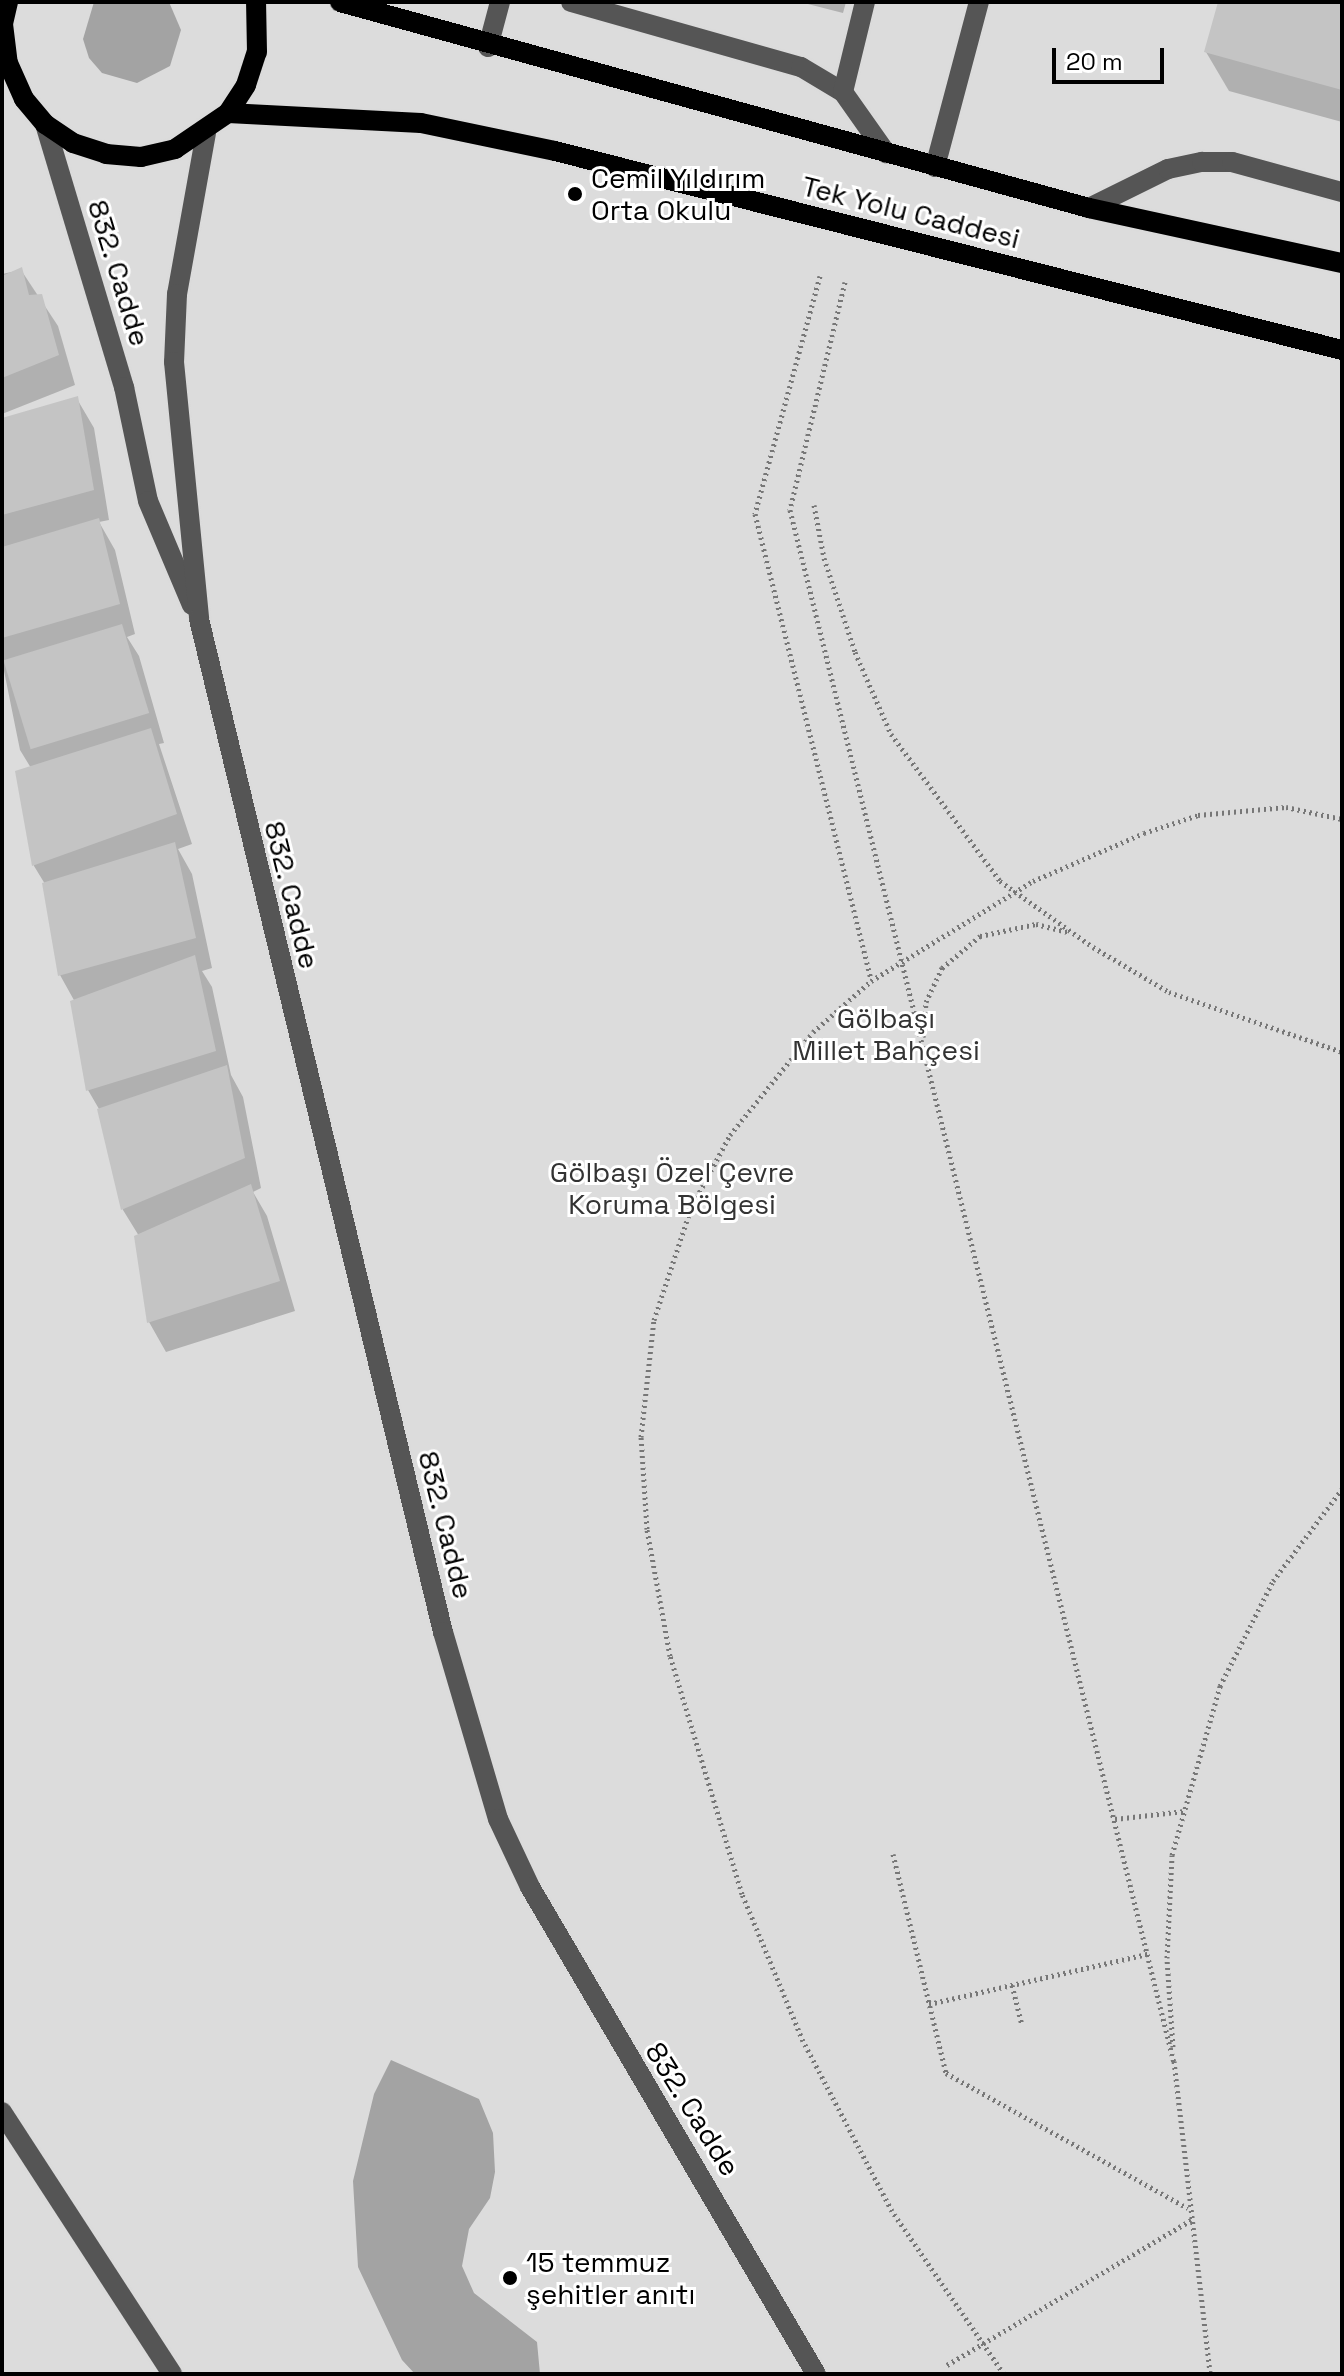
<!DOCTYPE html>
<meta charset="utf-8">
<style>
body{margin:0}
#map{position:relative;width:1344px;height:2376px;overflow:hidden;background:#fff;font-family:"Space Grotesk",sans-serif}
div>[style]{position:absolute}
.green>*{inset:0;background:#dcdcdc;transform-origin:0 0}
.water>*{inset:0;background:#a3a3a3}
.shadow>*{inset:0;background:#0003}
.building>*{inset:0;background:#c4c4c4;transform-origin:0 0}
.path>*{height:5px;margin-top:-2.5px;transform-origin:0;background:repeating-linear-gradient(90deg,#777 0 2px,transparent 0 6px)}
.roads{filter:drop-shadow(2px 0 #dbdbdb) drop-shadow(-2px 0 #dbdbdb) drop-shadow(0 2px #dbdbdb) drop-shadow(0 -2px #dbdbdb)}
.minor>*{height:20px;margin:-10px;padding:0 10px;transform-origin:10px;border-radius:10px;background:#555}
.major>*{height:20px;margin:-10px;padding:0 10px;transform-origin:10px;border-radius:10px;background:#000}
.dots>*{width:22px;height:22px;translate:-50% -50%;box-sizing:border-box;border:4px solid #fff;border-radius:50%}
span{translate:-50% -50%;white-space:nowrap;text-align:center;line-height:1.15;-webkit-text-stroke:6px #fff;paint-order:stroke}
.poi-label{font-size:28px;color:#000}
.left{translate:0 -50%;text-align:left}
.street-label{font-size:28px;color:#000}
.park-label{font-size:28px;color:#333}
.frame{position:absolute;inset:0;border:4px solid #000;pointer-events:none}
.scale{position:absolute;left:1052px;top:48px;width:112px;height:36px;box-sizing:border-box;border:4px solid #000;border-top:0;padding-left:10px;font-size:24px;line-height:28px;white-space:nowrap;color:#000;-webkit-text-stroke:6px #fff;paint-order:stroke}
</style>
<div id="map">
<div class="green">
<div style="left:2px;top:2px;width:1340px;height:2372px"></div>
</div>
<div class="water">
<div style="clip-path:polygon(94px 2px,169px 2px,181px 30px,170px 66px,137px 83px,102px 73px,89px 58px,83px 39px)"></div>
<div style="clip-path:polygon(391px 2060px,479px 2099px,493px 2133px,495px 2172px,490px 2198px,469px 2229px,462px 2266px,474px 2293px,537px 2342px,540px 2374px,415px 2374px,402px 2360px,358px 2267px,353px 2181px,374px 2094px)"></div>
</div>
<div class="shadow">
<div style="clip-path:polygon(800px 2px,846px 2px,843px 13px)"></div>
<div style="clip-path:polygon(1220px 2px,1342px 2px,1342px 122px,1229px 91px,1206px 52px)"></div>
<div style="clip-path:polygon(21px 270px,58px 326px,75px 385px,2px 414px,2px 274px)"></div>
<div style="clip-path:polygon(77px 399px,94px 428px,109px 520px,99px 522px,115px 550px,135px 634px,127px 637px,139px 656px,164px 743px,159px 744px,192px 844px,178px 849px,192px 874px,212px 968px,202px 971px,212px 987px,231px 1075px,243px 1097px,261px 1188px,253px 1192px,267px 1216px,295px 1311px,166px 1352px,149px 1322px,139px 1236px,123px 1210px,99px 1109px,88px 1090px,75px 1002px,60px 975px,45px 884px,34px 866px,18px 772px,31px 768px,20px 750px,2px 661px,2px 420px)"></div>
</div>
<div class="building">
<div style="clip-path:polygon(1218px 2px,1342px 2px,1342px 90px,1204px 52px)"></div>
<div style="clip-path:polygon(22px 267px,29px 295px,42px 294px,59px 355px,2px 378px,2px 276px)"></div>
<div style="clip-path:polygon(78px 396px,94px 490px,2px 515px,2px 418px)"></div>
<div style="clip-path:polygon(99px 518px,120px 604px,2px 638px,2px 547px)"></div>
<div style="left:122px;top:624px;width:93px;height:124px;rotate:73deg"></div>
<div style="clip-path:polygon(151px 728px,177px 814px,32px 866px,15px 771px)"></div>
<div style="clip-path:polygon(175px 842px,196px 938px,58px 976px,42px 883px)"></div>
<div style="clip-path:polygon(195px 955px,216px 1051px,86px 1091px,70px 1001px)"></div>
<div style="clip-path:polygon(227px 1065px,245px 1158px,121px 1210px,97px 1109px)"></div>
<div style="clip-path:polygon(251px 1184px,280px 1281px,147px 1323px,134px 1236px)"></div>
</div>
<div class="path">
<div style="left:820px;top:276px;width:247px;rotate:105.3deg"></div>
<div style="left:755px;top:514px;width:480px;rotate:76deg"></div>
<div style="left:845px;top:282px;width:235px;rotate:103.6deg"></div>
<div style="left:790px;top:510px;width:1600px;rotate:76.11deg"></div>
<div style="left:814px;top:505px;width:54px;rotate:79.3deg"></div>
<div style="left:824px;top:558px;width:99px;rotate:71.7deg"></div>
<div style="left:855px;top:652px;width:90px;rotate:66.3deg"></div>
<div style="left:891px;top:734px;width:183px;rotate:53.4deg"></div>
<div style="left:1000px;top:881px;width:114px;rotate:35.4deg"></div>
<div style="left:1093px;top:947px;width:88px;rotate:30.6deg"></div>
<div style="left:1169px;top:992px;width:183px;rotate:19.1deg"></div>
<div style="left:923px;top:1037px;width:35px;rotate:-85deg"></div>
<div style="left:926px;top:1002px;width:38px;rotate:-65deg"></div>
<div style="left:942px;top:968px;width:50px;rotate:-40.1deg"></div>
<div style="left:980px;top:936px;width:57px;rotate:-12.1deg"></div>
<div style="left:1036px;top:924px;width:34px;rotate:14deg"></div>
<div style="left:1115px;top:1819px;width:70px;rotate:-6.5deg"></div>
<div style="left:893px;top:1854px;width:225px;rotate:76.4deg"></div>
<div style="left:946px;top:2073px;width:277px;rotate:29.2deg"></div>
<div style="left:1012px;top:1985px;width:41px;rotate:76deg"></div>
<div style="left:929px;top:2004px;width:225px;rotate:-12.9deg"></div>
<div style="left:1173px;top:2047px;width:89px;rotate:-93.9deg"></div>
<div style="left:1167px;top:1958px;width:103px;rotate:-87.2deg"></div>
<div style="left:1172px;top:1855px;width:176px;rotate:-74.1deg"></div>
<div style="left:1220px;top:1686px;width:118px;rotate:-63.2deg"></div>
<div style="left:1273px;top:1581px;width:115px;rotate:-53.1deg"></div>
<div style="left:1174px;top:2061px;width:315px;rotate:83.4deg"></div>
<div style="left:947px;top:2365px;width:284px;rotate:-30.7deg"></div>
<div style="left:1004px;top:2374px;width:198px;rotate:-124.5deg"></div>
<div style="left:892px;top:2211px;width:192px;rotate:-117.6deg"></div>
<div style="left:803px;top:2041px;width:159px;rotate:-112.5deg"></div>
<div style="left:742px;top:1894px;width:249px;rotate:-106.8deg"></div>
<div style="left:670px;top:1656px;width:129px;rotate:-100.3deg"></div>
<div style="left:647px;top:1529px;width:92px;rotate:-93.7deg"></div>
<div style="left:641px;top:1437px;width:118px;rotate:-83.7deg"></div>
<div style="left:654px;top:1320px;width:118px;rotate:-71.7deg"></div>
<div style="left:691px;top:1208px;width:83px;rotate:-61.9deg"></div>
<div style="left:730px;top:1135px;width:132px;rotate:-51.1deg"></div>
<div style="left:813px;top:1032px;width:77px;rotate:-41.3deg"></div>
<div style="left:871px;top:981px;width:190px;rotate:-31.7deg"></div>
<div style="left:1033px;top:881px;width:121px;rotate:-23.4deg"></div>
<div style="left:1144px;top:833px;width:57px;rotate:-18.4deg"></div>
<div style="left:1198px;top:815px;width:88px;rotate:-5.2deg"></div>
<div style="left:1286px;top:807px;width:57px;rotate:12.1deg"></div>
</div>
<div class="roads">
<div class="minor">
<div style="left:571px;top:2px;width:239px;rotate:15.8deg"></div>
<div style="left:801px;top:67px;width:49px;rotate:30.8deg"></div>
<div style="left:843px;top:92px;width:75px;rotate:54.8deg"></div>
<div style="left:488px;top:47px;width:47px;rotate:-75.1deg"></div>
<div style="left:843px;top:92px;width:93px;rotate:-76.3deg"></div>
<div style="left:45px;top:124px;width:275px;rotate:73.3deg"></div>
<div style="left:124px;top:387px;width:116px;rotate:78.1deg"></div>
<div style="left:148px;top:501px;width:113px;rotate:67.1deg"></div>
<div style="left:206px;top:133px;width:164px;rotate:100.2deg"></div>
<div style="left:177px;top:294px;width:68px;rotate:92.5deg"></div>
<div style="left:174px;top:362px;width:258px;rotate:84.4deg"></div>
<div style="left:199px;top:619px;width:1042px;rotate:76.46deg"></div>
<div style="left:443px;top:1632px;width:195px;rotate:73.6deg"></div>
<div style="left:498px;top:1819px;width:75px;rotate:64.8deg"></div>
<div style="left:530px;top:1887px;width:565px;rotate:59.58deg"></div>
<div style="left:935px;top:167px;width:171px;rotate:-75.1deg"></div>
<div style="left:1089px;top:208px;width:88px;rotate:-26.3deg"></div>
<div style="left:1168px;top:169px;width:35px;rotate:-12deg"></div>
<div style="left:1202px;top:162px;width:30px"></div>
<div style="left:1232px;top:162px;width:114px;rotate:15.3deg"></div>
<div style="left:2px;top:2112px;width:312px;rotate:57deg"></div>
</div>
<div class="major">
<div style="left:8px;top:2px;width:23px;rotate:103deg"></div>
<div style="left:3px;top:24px;width:39px;rotate:83deg"></div>
<div style="left:8px;top:63px;width:39px;rotate:66deg"></div>
<div style="left:24px;top:99px;width:33px;rotate:50deg"></div>
<div style="left:45px;top:124px;width:34px;rotate:34deg"></div>
<div style="left:73px;top:143px;width:35px;rotate:18deg"></div>
<div style="left:106px;top:154px;width:35px;rotate:5deg"></div>
<div style="left:141px;top:157px;width:35px;rotate:-13deg"></div>
<div style="left:175px;top:149px;width:64px;rotate:-34.2deg"></div>
<div style="left:228px;top:113px;width:33px;rotate:-57deg"></div>
<div style="left:246px;top:85px;width:35px;rotate:-72deg"></div>
<div style="left:257px;top:52px;width:50px;rotate:-91.1deg"></div>
<div style="left:340px;top:2px;width:777px;rotate:15.38deg"></div>
<div style="left:1089px;top:208px;width:259px;rotate:12.3deg"></div>
<div style="left:228px;top:113px;width:193px;rotate:3deg"></div>
<div style="left:421px;top:123px;width:137px;rotate:11.8deg"></div>
<div style="left:555px;top:151px;width:812px;rotate:14.19deg"></div>
</div>
</div>
<div class="dots">
<div style="left:575px;top:194px;background:#000"></div>
<div style="left:510px;top:2278px;background:#000"></div>
</div>
<div class="poi-label">
<span class="left" style="left:591px;top:194px">Cemil Yıldırım<br>Orta Okulu</span>
<span class="left" style="left:526px;top:2278px">15 temmuz<br>şehitler anıtı</span>
</div>
<div class="street-label">
<span style="left:911px;top:212px;rotate:14deg">Tek Yolu Caddesi</span>
<span style="left:119px;top:273px;rotate:73deg">832. Cadde</span>
<span style="left:292px;top:895px;rotate:76deg">832. Cadde</span>
<span style="left:446px;top:1525px;rotate:76deg">832. Cadde</span>
<span style="left:693px;top:2109px;rotate:58deg">832. Cadde</span>
</div>
<div class="park-label">
<span style="left:886px;top:1034px">Gölbaşı<br>Millet Bahçesi</span>
<span style="left:672px;top:1188px">Gölbaşı Özel Çevre<br>Koruma Bölgesi</span>
</div>
<div class="frame"></div>
<div class="scale">20 m</div>
</div>
